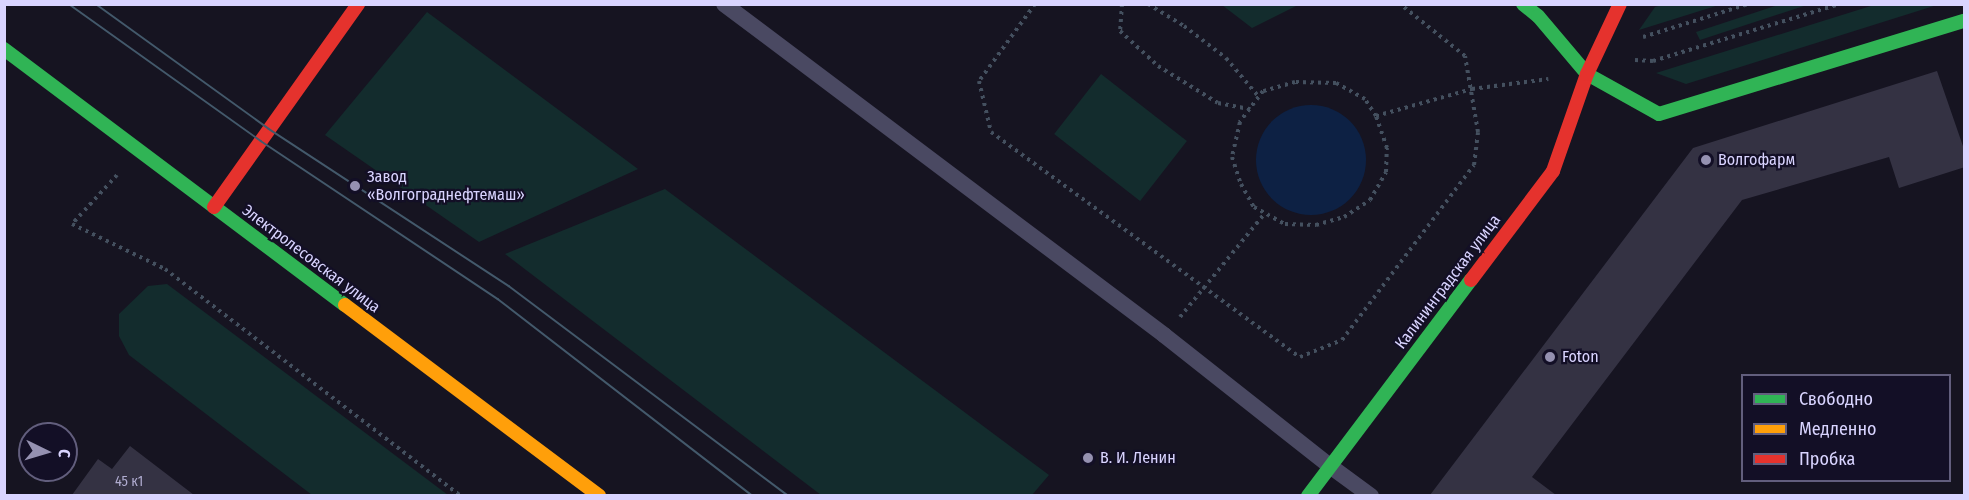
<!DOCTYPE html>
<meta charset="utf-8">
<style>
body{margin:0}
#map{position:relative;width:1969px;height:500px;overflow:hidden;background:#161421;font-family:"Fira Sans Condensed",sans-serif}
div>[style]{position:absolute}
.green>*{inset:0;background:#132c2d;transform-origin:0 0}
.water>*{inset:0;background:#0d2144}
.round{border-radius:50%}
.building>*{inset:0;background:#343243}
.path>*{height:4px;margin-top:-2px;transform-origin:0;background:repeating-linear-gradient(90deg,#44505f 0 3px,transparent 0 7.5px)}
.lane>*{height:16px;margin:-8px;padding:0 8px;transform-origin:8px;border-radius:8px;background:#4a4962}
.fast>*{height:14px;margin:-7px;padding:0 7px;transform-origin:7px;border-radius:7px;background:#30b455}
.slow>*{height:14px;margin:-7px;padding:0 7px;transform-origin:7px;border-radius:7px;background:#ff9f0a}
.jam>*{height:14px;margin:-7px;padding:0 7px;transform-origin:7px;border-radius:7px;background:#e5322d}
.tram>*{height:1.5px;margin:-0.75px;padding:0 0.75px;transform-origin:0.75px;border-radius:0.75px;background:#43596b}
.dots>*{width:16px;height:16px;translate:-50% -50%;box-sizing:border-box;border:3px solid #130f26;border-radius:50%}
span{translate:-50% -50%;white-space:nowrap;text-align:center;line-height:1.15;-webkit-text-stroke:4.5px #130f26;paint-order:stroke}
.number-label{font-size:14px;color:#b0acd0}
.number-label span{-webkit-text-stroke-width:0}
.poi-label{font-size:16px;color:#d9d4ff}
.left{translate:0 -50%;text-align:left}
.street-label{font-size:16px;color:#d9d4ff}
.frame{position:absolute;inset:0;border:6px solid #d9d4ff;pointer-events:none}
.legend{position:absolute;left:1741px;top:374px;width:210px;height:108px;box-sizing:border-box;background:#130f26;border:2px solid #625e7d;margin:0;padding:8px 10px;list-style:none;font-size:18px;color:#d9d4ff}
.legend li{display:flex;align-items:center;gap:12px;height:30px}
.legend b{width:30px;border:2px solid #625e7d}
.north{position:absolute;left:18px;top:422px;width:60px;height:60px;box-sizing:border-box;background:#130f26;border:2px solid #625e7d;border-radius:50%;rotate:95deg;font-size:16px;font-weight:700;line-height:24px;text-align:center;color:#d9d4ff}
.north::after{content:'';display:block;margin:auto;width:21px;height:27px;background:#9591b1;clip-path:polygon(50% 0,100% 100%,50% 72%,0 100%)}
</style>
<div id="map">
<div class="green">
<div style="clip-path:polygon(1665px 4px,1719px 4px,1719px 5px,1639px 30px,1655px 7px)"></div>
<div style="clip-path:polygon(1222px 5px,1298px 5px,1252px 28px)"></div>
<div style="clip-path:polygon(1778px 5px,1807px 5px,1700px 40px,1696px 32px)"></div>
<div style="clip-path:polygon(1874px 5px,1937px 5px,1686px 84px,1656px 73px)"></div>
<div style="clip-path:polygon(427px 12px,638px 169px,479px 242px,325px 135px)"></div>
<div style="left:1101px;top:74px;width:109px;height:76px;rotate:38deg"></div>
<div style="clip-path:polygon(665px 189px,1049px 475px,1032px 495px,821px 495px,505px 254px)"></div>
<div style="clip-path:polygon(167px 284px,448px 495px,312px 495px,129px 355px,119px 336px,119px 314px,148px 286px)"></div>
</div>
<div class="water">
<div class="round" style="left:1256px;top:105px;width:110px;height:110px"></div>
</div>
<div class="building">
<div style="clip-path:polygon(1937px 71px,1965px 152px,1965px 167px,1899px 188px,1889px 157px,1742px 200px,1532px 477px,1556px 495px,1430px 495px,1693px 148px)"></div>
<div style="clip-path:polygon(130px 446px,194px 495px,72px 495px,98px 459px,112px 469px)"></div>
</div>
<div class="path">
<div style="left:1035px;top:4px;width:95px;rotate:126deg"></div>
<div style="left:979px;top:81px;width:52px;rotate:76.8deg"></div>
<div style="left:991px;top:132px;width:382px;rotate:36.1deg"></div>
<div style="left:1300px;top:357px;width:45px;rotate:-22deg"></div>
<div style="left:1342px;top:340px;width:219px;rotate:-53deg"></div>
<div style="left:1474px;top:165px;width:33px;rotate:-83deg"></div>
<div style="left:1478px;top:132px;width:77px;rotate:-99.7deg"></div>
<div style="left:1465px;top:56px;width:83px;rotate:-141.3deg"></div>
<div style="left:1122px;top:4px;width:27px;rotate:94deg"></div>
<div style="left:1120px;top:31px;width:52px;rotate:42.6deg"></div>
<div style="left:1158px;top:66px;width:70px;rotate:31.7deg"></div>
<div style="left:1218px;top:103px;width:33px;rotate:11deg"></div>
<div style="left:1148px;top:4px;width:42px;rotate:31.4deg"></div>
<div style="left:1184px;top:26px;width:53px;rotate:37.3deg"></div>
<div style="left:1226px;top:58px;width:51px;rotate:49.8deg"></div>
<div style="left:1643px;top:37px;width:110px;rotate:-17.4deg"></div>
<div style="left:1635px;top:60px;width:18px;rotate:3deg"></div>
<div style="left:1653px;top:61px;width:195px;rotate:-17deg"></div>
<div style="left:1376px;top:116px;width:20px;rotate:-123deg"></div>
<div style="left:1365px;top:99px;width:33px;rotate:-151deg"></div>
<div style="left:1336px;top:83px;width:41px;rotate:-178.6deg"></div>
<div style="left:1295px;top:82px;width:33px;rotate:164deg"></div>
<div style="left:1263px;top:91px;width:39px;rotate:127deg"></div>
<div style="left:1240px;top:122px;width:36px;rotate:103deg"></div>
<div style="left:1232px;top:157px;width:28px;rotate:72deg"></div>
<div style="left:1241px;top:184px;width:26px;rotate:61deg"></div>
<div style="left:1254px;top:207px;width:35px;rotate:29deg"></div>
<div style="left:1285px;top:224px;width:31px;rotate:2deg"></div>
<div style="left:1316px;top:225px;width:29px;rotate:-16deg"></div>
<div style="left:1344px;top:217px;width:31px;rotate:-33deg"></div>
<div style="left:1370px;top:200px;width:32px;rotate:-60deg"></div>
<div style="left:1386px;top:172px;width:24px;rotate:-88deg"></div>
<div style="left:1387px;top:148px;width:34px;rotate:-109deg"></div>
<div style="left:1376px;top:116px;width:100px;rotate:-15.7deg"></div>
<div style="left:1472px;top:89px;width:77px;rotate:-7.5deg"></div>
<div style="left:117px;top:175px;width:67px;rotate:132.6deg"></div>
<div style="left:72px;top:224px;width:103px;rotate:25.8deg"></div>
<div style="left:165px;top:269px;width:373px;rotate:37.5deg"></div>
<div style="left:1180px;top:317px;width:134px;rotate:-50.7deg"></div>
</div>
<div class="lane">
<div style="left:724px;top:4px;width:551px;rotate:36.95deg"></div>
<div style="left:1164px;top:335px;width:211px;rotate:38.3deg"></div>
<div style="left:1330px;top:466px;width:51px;rotate:36.2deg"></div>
</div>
<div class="fast">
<div style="left:1523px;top:4px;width:19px;rotate:39deg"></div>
<div style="left:1538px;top:16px;width:76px;rotate:49.8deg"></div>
<div style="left:1587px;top:74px;width:82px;rotate:29.1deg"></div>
<div style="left:1659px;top:114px;width:319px;rotate:-17deg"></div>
<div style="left:4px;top:49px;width:426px;rotate:36.9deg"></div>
<div style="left:1308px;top:496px;width:271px;rotate:-53deg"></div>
</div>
<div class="slow">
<div style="left:345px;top:305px;width:318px;rotate:36.9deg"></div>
</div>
<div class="jam">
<div style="left:214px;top:207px;width:249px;rotate:-54.6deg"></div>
<div style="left:1471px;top:280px;width:136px;rotate:-53deg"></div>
<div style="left:1553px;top:171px;width:103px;rotate:-70.7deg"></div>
<div style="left:1587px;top:74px;width:77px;rotate:-64.8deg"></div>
</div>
<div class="tram">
<div style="left:69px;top:4px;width:236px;rotate:35.5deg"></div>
<div style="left:261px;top:141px;width:285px;rotate:33.7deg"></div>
<div style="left:498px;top:299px;width:322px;rotate:37.7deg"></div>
<div style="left:96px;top:4px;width:213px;rotate:35.8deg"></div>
<div style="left:269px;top:129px;width:287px;rotate:33.2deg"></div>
<div style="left:509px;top:286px;width:350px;rotate:36.9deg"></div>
</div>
<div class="dots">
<div style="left:1706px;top:160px;background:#9591b1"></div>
<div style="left:355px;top:186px;background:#9591b1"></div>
<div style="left:1550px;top:357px;background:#9591b1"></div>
<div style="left:1088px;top:458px;background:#9591b1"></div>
</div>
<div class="number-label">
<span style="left:129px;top:482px">45 к1</span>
</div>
<div class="poi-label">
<span class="left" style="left:1718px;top:160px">Волгофарм</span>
<span class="left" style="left:367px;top:186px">Завод<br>«Волгограднефтемаш»</span>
<span class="left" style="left:1562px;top:357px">Foton</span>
<span class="left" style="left:1100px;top:458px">В. И. Ленин</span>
</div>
<div class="street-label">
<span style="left:311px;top:259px;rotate:37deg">Электролесовская улица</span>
<span style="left:1448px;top:282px;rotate:-53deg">Калининградская улица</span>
</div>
<div class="frame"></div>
<ul class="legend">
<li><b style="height:8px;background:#30b455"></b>Свободно</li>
<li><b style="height:8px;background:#ff9f0a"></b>Медленно</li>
<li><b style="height:8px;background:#e5322d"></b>Пробка</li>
</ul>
<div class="north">С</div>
</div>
